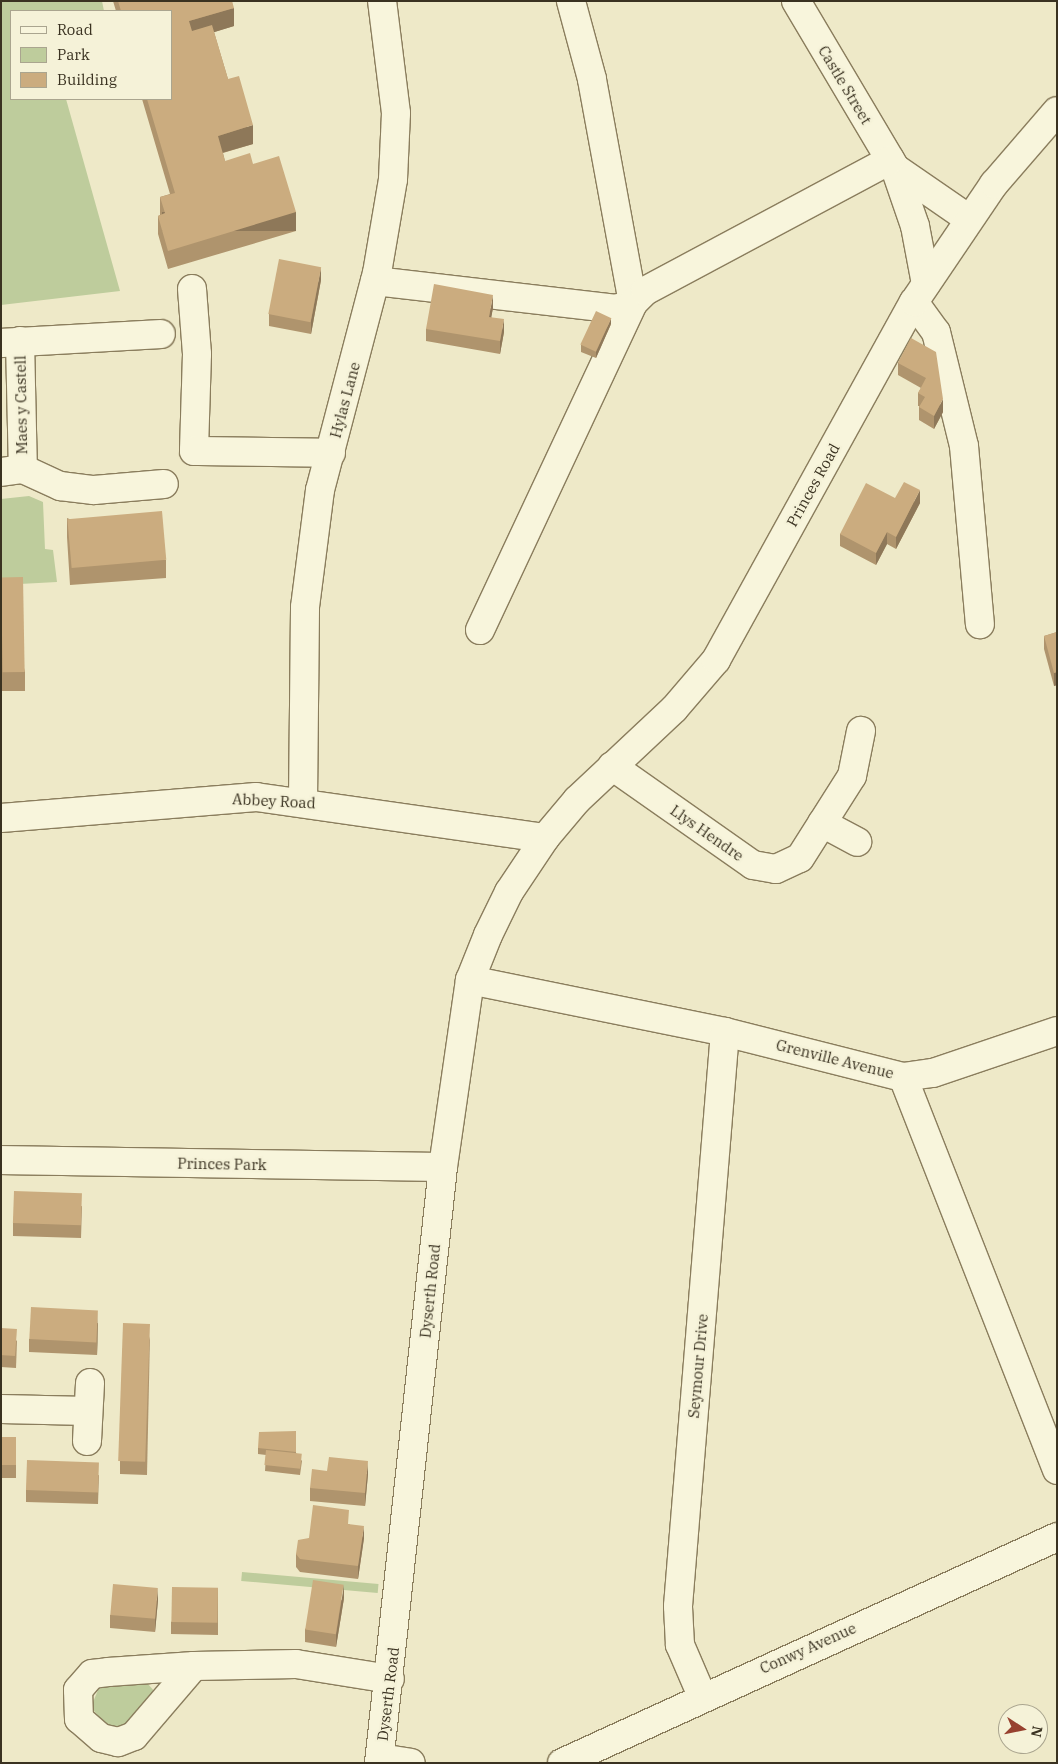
<!DOCTYPE html>
<style>
body{margin:0}
#map{position:relative;width:1058px;height:1764px;overflow:hidden;background:#eee9c8;font-family:"IBM Plex Serif",serif}
div>[style]{position:absolute}
.green>*{inset:0;background:#becc9c;transform-origin:0 0}
.roads{filter:drop-shadow(1px 0 #8a7d5d) drop-shadow(-1px 0 #8a7d5d) drop-shadow(0 1px #8a7d5d) drop-shadow(0 -1px #8a7d5d)}
.minor>*{height:28px;margin:-14px;padding:0 14px;transform-origin:14px;border-radius:14px;background:#f8f5dc}
.wall>*{inset:0;background:#af946d;transform-origin:0 0}
.shaded-wall>*{inset:0;background:#8e7859;transform-origin:0 0}
.building>*{inset:0;background:#cbac7f;transform-origin:0 0}
span{translate:-50% -50%;white-space:nowrap;text-align:center;line-height:1.15;-webkit-text-stroke:4.5px #f5f2d8;paint-order:stroke}
.street-label{font-size:15px;color:#3a3221}
.frame{position:absolute;inset:0;border:2px solid #3a3221;pointer-events:none}
.legend{position:absolute;left:10px;top:10px;width:162px;height:90px;box-sizing:border-box;background:#f5f2d8;border:1px solid #aaa58f;margin:0;padding:6px 9px;list-style:none;font-size:15px;color:#3a3221}
.legend li{display:flex;align-items:center;gap:10px;height:25px}
.legend b{width:25px;border:1px solid #aaa58f}
.north{position:absolute;left:998px;top:1704px;width:50px;height:50px;box-sizing:border-box;background:#f5f2d8;border:1px solid #aaa58f;border-radius:50%;rotate:101deg;font-size:14px;font-weight:700;line-height:20px;text-align:center;color:#3a3221}
.north::after{content:'';display:block;margin:auto;width:18px;height:22px;background:#97412f;clip-path:polygon(50% 0,100% 100%,50% 72%,0 100%)}
</style>
<div id="map">
<div class="green">
<div style="clip-path:polygon(1px 1px,102px 1px,104px 11px,11px 11px,11px 99px,66px 99px,120px 291px,1px 305px)"></div>
<div style="clip-path:polygon(29px 496px,43px 502px,45px 549px,53px 550px,57px 582px,1px 585px,1px 499px)"></div>
<div style="left:242px;top:1572px;width:137px;height:9px;rotate:5deg"></div>
<div style="clip-path:polygon(110px 1683px,148px 1684px,155px 1692px,129px 1725px,110px 1731px,91px 1707px,98px 1690px)"></div>
</div>
<div class="roads">
<div class="minor">
<div style="left:796px;top:1px;width:194px;rotate:59.3deg"></div>
<div style="left:895px;top:168px;width:61px;rotate:71deg"></div>
<div style="left:915px;top:226px;width:59px;rotate:79.3deg"></div>
<div style="left:895px;top:168px;width:90px;rotate:34.6deg"></div>
<div style="left:375px;top:281px;width:243px;rotate:6.6deg"></div>
<div style="left:616px;top:309px;width:18px;rotate:-19deg"></div>
<div style="left:633px;top:303px;width:228px;rotate:-100.4deg"></div>
<div style="left:592px;top:79px;width:81px;rotate:-105.1deg"></div>
<div style="left:192px;top:289px;width:65px;rotate:85.6deg"></div>
<div style="left:197px;top:354px;width:97px;rotate:91.8deg"></div>
<div style="left:194px;top:451px;width:137px;rotate:0.8deg"></div>
<div style="left:914px;top:302px;width:37px;rotate:54deg"></div>
<div style="left:936px;top:332px;width:117px;rotate:76.2deg"></div>
<div style="left:964px;top:446px;width:179px;rotate:84.9deg"></div>
<div style="left:20px;top:341px;width:128px;rotate:88.7deg"></div>
<div style="left:1px;top:343px;width:160px;rotate:-3.2deg"></div>
<div style="left:1px;top:472px;width:22px;rotate:-8deg"></div>
<div style="left:23px;top:469px;width:41px;rotate:24.7deg"></div>
<div style="left:60px;top:486px;width:34px;rotate:7deg"></div>
<div style="left:94px;top:490px;width:70px;rotate:-4.9deg"></div>
<div style="left:480px;top:630px;width:361px;rotate:-64.9deg"></div>
<div style="left:633px;top:303px;width:17px;rotate:-45deg"></div>
<div style="left:645px;top:291px;width:278px;rotate:-28.1deg"></div>
<div style="left:612px;top:766px;width:172px;rotate:35.1deg"></div>
<div style="left:753px;top:865px;width:23px;rotate:10deg"></div>
<div style="left:776px;top:869px;width:26px;rotate:-25deg"></div>
<div style="left:800px;top:858px;width:97px;rotate:-57.6deg"></div>
<div style="left:852px;top:776px;width:46px;rotate:-78.7deg"></div>
<div style="left:303px;top:801px;width:194px;rotate:-89.4deg"></div>
<div style="left:305px;top:607px;width:118px;rotate:-82.7deg"></div>
<div style="left:320px;top:490px;width:224px;rotate:-75.3deg"></div>
<div style="left:377px;top:273px;width:95px;rotate:-80.3deg"></div>
<div style="left:393px;top:179px;width:66px;rotate:-87.4deg"></div>
<div style="left:396px;top:113px;width:113px;rotate:-97.1deg"></div>
<div style="left:1px;top:818px;width:256px;rotate:-4.7deg"></div>
<div style="left:256px;top:797px;width:292px;rotate:8.1deg"></div>
<div style="left:822px;top:823px;width:40px;rotate:28deg"></div>
<div style="left:470px;top:980px;width:260px;rotate:11.5deg"></div>
<div style="left:725px;top:1032px;width:184px;rotate:14.2deg"></div>
<div style="left:903px;top:1077px;width:422px;rotate:68.6deg"></div>
<div style="left:903px;top:1077px;width:30px;rotate:-8deg"></div>
<div style="left:933px;top:1073px;width:131px;rotate:-18.7deg"></div>
<div style="left:1px;top:1160px;width:442px;rotate:0.9deg"></div>
<div style="left:1px;top:1409px;width:87px;rotate:1.3deg"></div>
<div style="left:87px;top:1441px;width:58px;rotate:-87deg"></div>
<div style="left:194px;top:1666px;width:92px;rotate:130.6deg"></div>
<div style="left:134px;top:1736px;width:17px;rotate:159deg"></div>
<div style="left:118px;top:1742px;width:17px;rotate:-167deg"></div>
<div style="left:101px;top:1738px;width:29px;rotate:-139deg"></div>
<div style="left:79px;top:1719px;width:29px;rotate:-92deg"></div>
<div style="left:78px;top:1690px;width:21px;rotate:-49deg"></div>
<div style="left:92px;top:1674px;width:16px;rotate:-7deg"></div>
<div style="left:108px;top:1672px;width:86px;rotate:-4deg"></div>
<div style="left:194px;top:1666px;width:102px;rotate:-1.1deg"></div>
<div style="left:296px;top:1664px;width:95px;rotate:9.1deg"></div>
<div style="left:702px;top:1696px;width:56px;rotate:-113.3deg"></div>
<div style="left:680px;top:1645px;width:39px;rotate:-93deg"></div>
<div style="left:678px;top:1606px;width:576px;rotate:-85.32deg"></div>
<div style="left:380px;top:1758px;width:31px;rotate:9deg"></div>
<div style="left:379px;top:1763px;width:599px;rotate:-83.87deg"></div>
<div style="left:443px;top:1167px;width:189px;rotate:-81.8deg"></div>
<div style="left:470px;top:980px;width:48px;rotate:-68.2deg"></div>
<div style="left:488px;top:935px;width:48px;rotate:-64deg"></div>
<div style="left:509px;top:892px;width:65px;rotate:-56.3deg"></div>
<div style="left:545px;top:838px;width:50px;rotate:-49.9deg"></div>
<div style="left:577px;top:800px;width:133px;rotate:-43.2deg"></div>
<div style="left:674px;top:709px;width:65px;rotate:-49.4deg"></div>
<div style="left:716px;top:660px;width:409px;rotate:-61.1deg"></div>
<div style="left:914px;top:302px;width:143px;rotate:-55.9deg"></div>
<div style="left:994px;top:184px;width:96px;rotate:-49.2deg"></div>
<div style="left:562px;top:1763px;width:544px;rotate:-24.54deg"></div>
</div>
</div>
<div class="wall">
<div style="clip-path:polygon(113px 1px,232px 1px,234px 26px,214px 32px,228px 79px,253px 144px,223px 153px,225px 161px,253px 164px,296px 231px,168px 269px,158px 234px,158px 216px,160px 215px,160px 197px,170px 194px,142px 99px,171px 99px,171px 11px,116px 11px)"></div>
<div style="clip-path:polygon(321px 280px,311px 334px,269px 326px,269px 314px)"></div>
<div style="clip-path:polygon(493px 308px,491px 317px,504px 332px,500px 354px,426px 341px,426px 329px)"></div>
<div style="clip-path:polygon(611px 324px,596px 358px,581px 352px,581px 345px)"></div>
<div style="clip-path:polygon(911px 338px,943px 412px,934px 429px,919px 420px,919px 406px,918px 406px,918px 393px,921px 388px,898px 375px,898px 363px)"></div>
<div style="clip-path:polygon(895px 498px,920px 503px,896px 549px,887px 544px,876px 565px,840px 546px,840px 534px)"></div>
<div style="clip-path:polygon(67px 518px,166px 560px,166px 578px,70px 585px,67px 537px)"></div>
<div style="clip-path:polygon(1px 578px,25px 672px,25px 691px,1px 691px)"></div>
<div style="clip-path:polygon(1057px 632px,1057px 685px,1054px 686px,1044px 649px,1044px 636px)"></div>
<div style="clip-path:polygon(82px 1206px,81px 1238px,13px 1236px,13px 1223px)"></div>
<div style="clip-path:polygon(98px 1323px,97px 1355px,29px 1352px,29px 1339px)"></div>
<div style="clip-path:polygon(1px 1328px,17px 1341px,16px 1368px,1px 1367px)"></div>
<div style="clip-path:polygon(150px 1336px,147px 1475px,120px 1474px,120px 1461px)"></div>
<div style="clip-path:polygon(296px 1431px,296px 1453px,302px 1461px,300px 1475px,265px 1471px,266px 1455px,258px 1454px,258px 1448px)"></div>
<div style="left:1px;top:1437px;width:15px;height:41px"></div>
<div style="clip-path:polygon(327px 1471px,368px 1474px,365px 1506px,310px 1501px,310px 1488px)"></div>
<div style="clip-path:polygon(99px 1475px,98px 1504px,26px 1502px,26px 1490px)"></div>
<div style="clip-path:polygon(349px 1524px,364px 1538px,358px 1579px,300px 1572px,296px 1567px,296px 1554px,309px 1538px)"></div>
<div style="clip-path:polygon(218px 1588px,218px 1635px,171px 1634px,171px 1622px)"></div>
<div style="clip-path:polygon(344px 1598px,336px 1647px,305px 1642px,305px 1629px)"></div>
<div style="clip-path:polygon(158px 1600px,155px 1632px,110px 1628px,110px 1615px)"></div>
</div>
<div class="shaded-wall">
<div style="clip-path:polygon(234px 8px,234px 26px,189px 40px,189px 21px)"></div>
<div style="clip-path:polygon(253px 125px,253px 144px,218px 154px,218px 136px)"></div>
<div style="left:296px;top:212px;width:19px;height:134px;rotate:90deg"></div>
<div style="clip-path:polygon(321px 267px,321px 280px,311px 334px,311px 321px)"></div>
<div style="clip-path:polygon(493px 295px,493px 308px,489px 330px,489px 317px)"></div>
<div style="clip-path:polygon(611px 318px,611px 324px,596px 358px,596px 352px)"></div>
<div style="clip-path:polygon(504px 319px,504px 332px,500px 354px,500px 341px)"></div>
<div style="clip-path:polygon(943px 399px,943px 412px,934px 429px,934px 416px)"></div>
<div style="clip-path:polygon(920px 490px,920px 503px,896px 549px,896px 537px)"></div>
<div style="clip-path:polygon(887px 532px,887px 544px,876px 565px,876px 553px)"></div>
<div style="clip-path:polygon(1057px 672px,1057px 685px,1054px 686px,1054px 673px)"></div>
<div style="clip-path:polygon(98px 1310px,98px 1323px,97px 1355px,97px 1342px)"></div>
<div style="clip-path:polygon(368px 1461px,368px 1474px,365px 1506px,365px 1493px)"></div>
<div style="clip-path:polygon(364px 1526px,364px 1538px,358px 1579px,358px 1566px)"></div>
<div style="clip-path:polygon(344px 1585px,344px 1598px,336px 1647px,336px 1635px)"></div>
<div style="clip-path:polygon(158px 1588px,158px 1600px,155px 1632px,155px 1619px)"></div>
</div>
<div class="building">
<div style="clip-path:polygon(118px 1px,232px 1px,234px 8px,189px 21px,192px 31px,212px 25px,228px 79px,239px 76px,253px 125px,218px 136px,225px 161px,250px 153px,253px 164px,279px 156px,296px 212px,168px 251px,158px 216px,165px 213px,160px 197px,175px 193px,147px 99px,171px 99px,171px 11px,121px 11px)"></div>
<div style="left:279px;top:259px;width:43px;height:56px;rotate:11deg"></div>
<div style="clip-path:polygon(434px 284px,493px 295px,489px 317px,504px 319px,500px 341px,426px 329px)"></div>
<div style="left:596px;top:311px;width:17px;height:37px;rotate:25deg"></div>
<div style="clip-path:polygon(911px 338px,936px 352px,943px 399px,934px 416px,919px 407px,925px 397px,918px 393px,926px 378px,898px 363px)"></div>
<div style="clip-path:polygon(904px 482px,920px 490px,896px 537px,887px 532px,876px 553px,840px 534px,866px 483px,895px 498px)"></div>
<div style="left:162px;top:511px;width:49px;height:95px;rotate:85deg"></div>
<div style="left:23px;top:577px;width:95px;height:22px;rotate:89deg"></div>
<div style="clip-path:polygon(1057px 632px,1057px 672px,1054px 673px,1044px 636px)"></div>
<div style="left:14px;top:1191px;width:68px;height:32px;rotate:2deg"></div>
<div style="left:31px;top:1307px;width:67px;height:32px;rotate:3deg"></div>
<div style="left:123px;top:1323px;width:27px;height:138px;rotate:2deg"></div>
<div style="left:1px;top:1328px;width:16px;height:27px;rotate:4deg"></div>
<div style="clip-path:polygon(296px 1431px,296px 1452px,258px 1448px,259px 1432px)"></div>
<div style="left:1px;top:1437px;width:15px;height:28px"></div>
<div style="left:266px;top:1450px;width:36px;height:15px;rotate:6deg"></div>
<div style="clip-path:polygon(329px 1457px,368px 1461px,365px 1493px,310px 1488px,312px 1469px,327px 1471px)"></div>
<div style="left:27px;top:1460px;width:72px;height:30px;rotate:2deg"></div>
<div style="clip-path:polygon(313px 1505px,349px 1510px,348px 1524px,364px 1526px,358px 1566px,300px 1559px,296px 1554px,298px 1540px,309px 1538px)"></div>
<div style="left:313px;top:1580px;width:31px;height:50px;rotate:9deg"></div>
<div style="left:113px;top:1584px;width:45px;height:31px;rotate:5deg"></div>
<div style="left:172px;top:1587px;width:46px;height:35px;rotate:1deg"></div>
</div>
<div class="street-label">
<span style="left:845px;top:85px;rotate:59deg">Castle Street</span>
<span style="left:345px;top:400px;rotate:-75deg">Hylas Lane</span>
<span style="left:21px;top:405px;rotate:-91deg">Maes y Castell</span>
<span style="left:813px;top:485px;rotate:-61deg">Princes Road</span>
<span style="left:274px;top:801px;rotate:3deg">Abbey Road</span>
<span style="left:707px;top:833px;rotate:35deg">Llys Hendre</span>
<span style="left:835px;top:1059px;rotate:14deg">Grenville Avenue</span>
<span style="left:222px;top:1164px;rotate:1deg">Princes Park</span>
<span style="left:430px;top:1291px;rotate:-84deg">Dyserth Road</span>
<span style="left:698px;top:1366px;rotate:-85deg">Seymour Drive</span>
<span style="left:808px;top:1648px;rotate:-24deg">Conwy Avenue</span>
<span style="left:388px;top:1694px;rotate:-83deg">Dyserth Road</span>
</div>
<div class="frame"></div>
<ul class="legend">
<li><b style="height:6px;background:#f8f5dc"></b>Road</li>
<li><b style="height:14px;background:#becc9c"></b>Park</li>
<li><b style="height:14px;background:#cbac7f"></b>Building</li>
</ul>
<div class="north">N</div>
</div>
